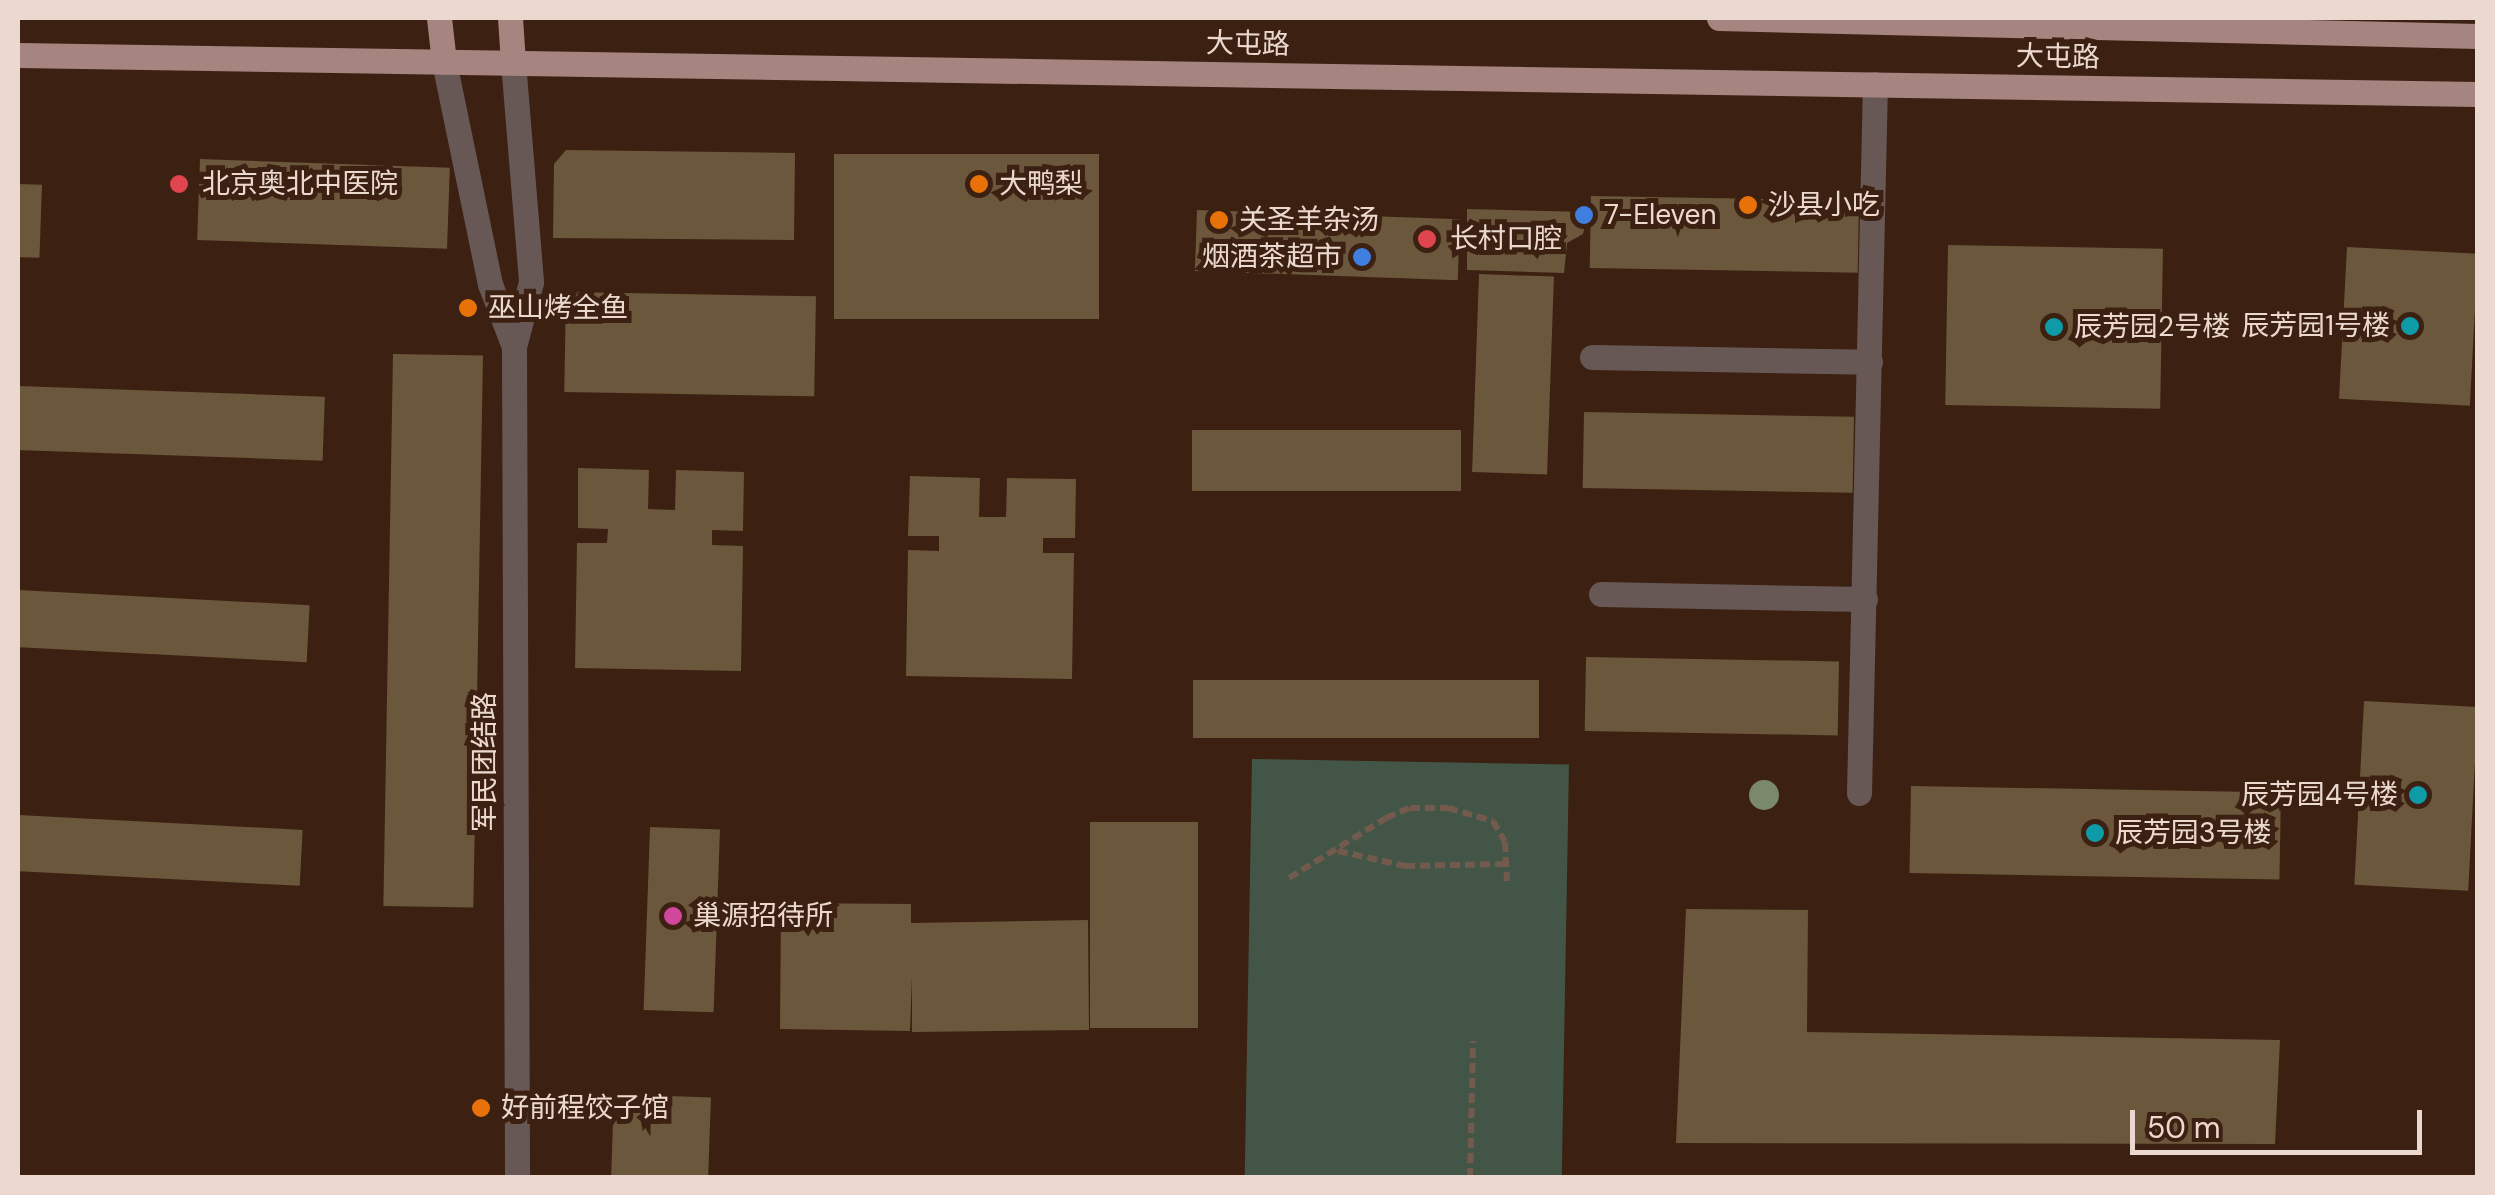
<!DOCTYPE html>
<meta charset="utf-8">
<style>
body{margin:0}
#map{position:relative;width:2495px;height:1195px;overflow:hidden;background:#3c2112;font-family:"DM Sans","Noto Sans SC",sans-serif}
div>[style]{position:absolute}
.green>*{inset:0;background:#425546;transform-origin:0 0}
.building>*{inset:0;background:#6b573c;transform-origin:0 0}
.path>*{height:6px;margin-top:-3px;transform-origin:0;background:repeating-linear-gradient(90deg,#725a4d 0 10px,transparent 0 15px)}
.minor>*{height:25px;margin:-12.5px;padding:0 12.5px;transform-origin:12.5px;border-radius:12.5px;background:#685855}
.major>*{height:25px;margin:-12.5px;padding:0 12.5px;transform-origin:12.5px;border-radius:12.5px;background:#a68581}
.trees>*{width:30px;height:30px;margin:-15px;border-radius:50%;background:#7a886c}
.dots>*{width:28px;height:28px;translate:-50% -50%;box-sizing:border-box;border:5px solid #3c2112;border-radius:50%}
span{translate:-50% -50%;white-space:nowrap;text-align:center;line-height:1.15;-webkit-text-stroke:10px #3c2112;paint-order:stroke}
.street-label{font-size:28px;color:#ebd9cf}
.poi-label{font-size:28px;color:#ebd9cf}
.left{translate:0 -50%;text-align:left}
.right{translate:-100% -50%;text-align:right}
.frame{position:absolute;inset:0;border:20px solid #ebd9cf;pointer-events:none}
.scale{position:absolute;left:2130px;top:1110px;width:292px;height:45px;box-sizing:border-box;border:5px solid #ebd9cf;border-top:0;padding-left:12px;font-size:30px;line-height:35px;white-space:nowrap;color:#ebd9cf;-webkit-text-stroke:8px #3c2112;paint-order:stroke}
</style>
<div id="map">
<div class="green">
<div style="left:1252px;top:759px;width:317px;height:418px;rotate:1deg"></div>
</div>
<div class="building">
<div style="clip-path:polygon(566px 150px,795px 153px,794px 240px,553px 238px,554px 164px)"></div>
<div style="left:834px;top:154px;width:265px;height:165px"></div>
<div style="left:200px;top:159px;width:250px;height:81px;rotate:2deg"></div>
<div style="left:18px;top:184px;width:24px;height:73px;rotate:2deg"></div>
<div style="left:1591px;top:196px;width:268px;height:72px;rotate:1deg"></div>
<div style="clip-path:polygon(1467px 209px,1588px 212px,1583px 234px,1567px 243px,1564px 273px,1467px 270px)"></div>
<div style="left:1197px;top:210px;width:263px;height:61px;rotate:2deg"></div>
<div style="left:1948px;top:245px;width:215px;height:160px;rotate:1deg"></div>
<div style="left:2347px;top:247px;width:131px;height:152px;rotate:3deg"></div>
<div style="left:1479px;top:274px;width:75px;height:198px;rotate:2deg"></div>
<div style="left:566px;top:292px;width:250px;height:100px;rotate:1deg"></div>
<div style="left:393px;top:354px;width:90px;height:552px;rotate:1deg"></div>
<div style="left:18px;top:386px;width:307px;height:64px;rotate:2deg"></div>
<div style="left:1584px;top:412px;width:270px;height:76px;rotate:1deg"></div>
<div style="left:1192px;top:430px;width:269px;height:61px"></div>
<div style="clip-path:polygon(578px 468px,649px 470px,648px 509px,675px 510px,676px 470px,744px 472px,743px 531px,712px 530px,712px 545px,743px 546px,741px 671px,575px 668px,577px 543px,607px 543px,608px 529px,578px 528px)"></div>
<div style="clip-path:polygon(910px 476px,980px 478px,979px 517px,1006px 517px,1007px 478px,1076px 479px,1075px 538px,1043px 538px,1043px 553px,1074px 553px,1072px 679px,906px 676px,908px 550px,939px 551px,939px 536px,908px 536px)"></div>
<div style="left:18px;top:590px;width:292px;height:57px;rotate:3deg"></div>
<div style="left:1586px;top:657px;width:253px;height:74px;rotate:1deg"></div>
<div style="left:1193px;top:680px;width:346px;height:58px"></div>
<div style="left:2364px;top:701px;width:114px;height:184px;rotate:3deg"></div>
<div style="left:1911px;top:786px;width:370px;height:87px;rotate:1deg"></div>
<div style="left:18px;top:815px;width:285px;height:56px;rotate:3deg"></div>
<div style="left:1090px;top:822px;width:108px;height:206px"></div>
<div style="left:650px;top:827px;width:70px;height:183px;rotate:2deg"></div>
<div style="clip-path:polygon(781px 903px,911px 904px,911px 923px,1088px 920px,1089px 1030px,912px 1032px,912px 976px,910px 1031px,780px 1029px)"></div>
<div style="clip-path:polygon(1686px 909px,1808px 910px,1807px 1032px,2280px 1040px,2275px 1144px,1676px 1143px)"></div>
<div style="left:614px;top:1094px;width:97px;height:84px;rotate:2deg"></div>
</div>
<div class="path">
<div style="left:1338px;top:851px;width:69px;rotate:12.6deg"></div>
<div style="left:1405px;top:866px;width:100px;rotate:-1.1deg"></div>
<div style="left:1289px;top:878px;width:114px;rotate:-31.7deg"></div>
<div style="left:1386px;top:818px;width:26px;rotate:-23deg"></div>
<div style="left:1410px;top:808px;width:38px"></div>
<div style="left:1448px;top:808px;width:47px;rotate:16.1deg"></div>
<div style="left:1493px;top:821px;width:24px;rotate:60deg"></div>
<div style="left:1505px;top:842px;width:39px;rotate:87deg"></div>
<div style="left:1470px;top:1178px;width:137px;rotate:-88.7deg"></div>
</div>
<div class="minor">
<div style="left:444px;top:62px;width:227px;rotate:78.3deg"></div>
<div style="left:490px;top:284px;width:67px;rotate:69.1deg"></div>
<div style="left:513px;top:62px;width:221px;rotate:85.3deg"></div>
<div style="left:531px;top:282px;width:67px;rotate:104.7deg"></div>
<div style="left:514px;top:347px;width:831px;rotate:89.79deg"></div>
<div style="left:1592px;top:357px;width:278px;rotate:1deg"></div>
<div style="left:1601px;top:594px;width:264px;rotate:1.1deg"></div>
<div style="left:1859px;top:793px;width:709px;rotate:-88.71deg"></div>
</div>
<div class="major">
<div style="left:439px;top:18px;width:44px;rotate:83.5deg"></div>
<div style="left:510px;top:18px;width:44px;rotate:86.1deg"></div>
<div style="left:1719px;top:18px;width:759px;rotate:1.36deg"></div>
<div style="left:18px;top:55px;width:2460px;rotate:0.91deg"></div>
</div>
<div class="trees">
<div style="left:1764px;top:795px"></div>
</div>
<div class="dots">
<div style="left:179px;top:184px;background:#e0444e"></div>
<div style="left:979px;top:184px;background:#e8710a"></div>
<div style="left:1748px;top:205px;background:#e8710a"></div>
<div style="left:1584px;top:215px;background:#3f7fe0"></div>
<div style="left:1219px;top:220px;background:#e8710a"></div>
<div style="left:1427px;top:239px;background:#e0444e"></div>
<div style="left:1362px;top:257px;background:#3f7fe0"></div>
<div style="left:468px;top:308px;background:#e8710a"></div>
<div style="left:2410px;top:326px;background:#0f9aa8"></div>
<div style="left:2054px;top:327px;background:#0f9aa8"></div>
<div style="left:2418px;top:795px;background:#0f9aa8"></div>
<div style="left:2095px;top:833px;background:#0f9aa8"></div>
<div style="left:673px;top:916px;background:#d1479c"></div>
<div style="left:481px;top:1108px;background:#e8710a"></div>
</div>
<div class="street-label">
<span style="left:1248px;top:44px;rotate:1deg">大屯路</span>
<span style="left:2058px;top:57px;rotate:1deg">大屯路</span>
<span style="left:485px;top:762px;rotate:-90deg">军民团结路</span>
</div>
<div class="poi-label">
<span class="left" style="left:202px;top:184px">北京奥北中医院</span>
<span class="left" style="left:999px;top:184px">大鸭梨</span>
<span class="left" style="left:1768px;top:205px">沙县小吃</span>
<span class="left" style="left:1604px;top:215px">7-Eleven</span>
<span class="left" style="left:1239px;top:220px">关圣羊杂汤</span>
<span class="left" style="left:1450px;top:239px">长村口腔</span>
<span class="right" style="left:1342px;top:257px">烟酒茶超市</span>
<span class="left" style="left:488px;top:308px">巫山烤全鱼</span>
<span class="right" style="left:2390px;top:326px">辰芳园1号楼</span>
<span class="left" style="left:2074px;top:327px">辰芳园2号楼</span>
<span class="right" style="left:2398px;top:795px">辰芳园4号楼</span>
<span class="left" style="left:2115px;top:833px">辰芳园3号楼</span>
<span class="left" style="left:693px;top:916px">巢源招待所</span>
<span class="left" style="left:501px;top:1108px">好前程饺子馆</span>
</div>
<div class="frame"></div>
<div class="scale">50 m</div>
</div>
